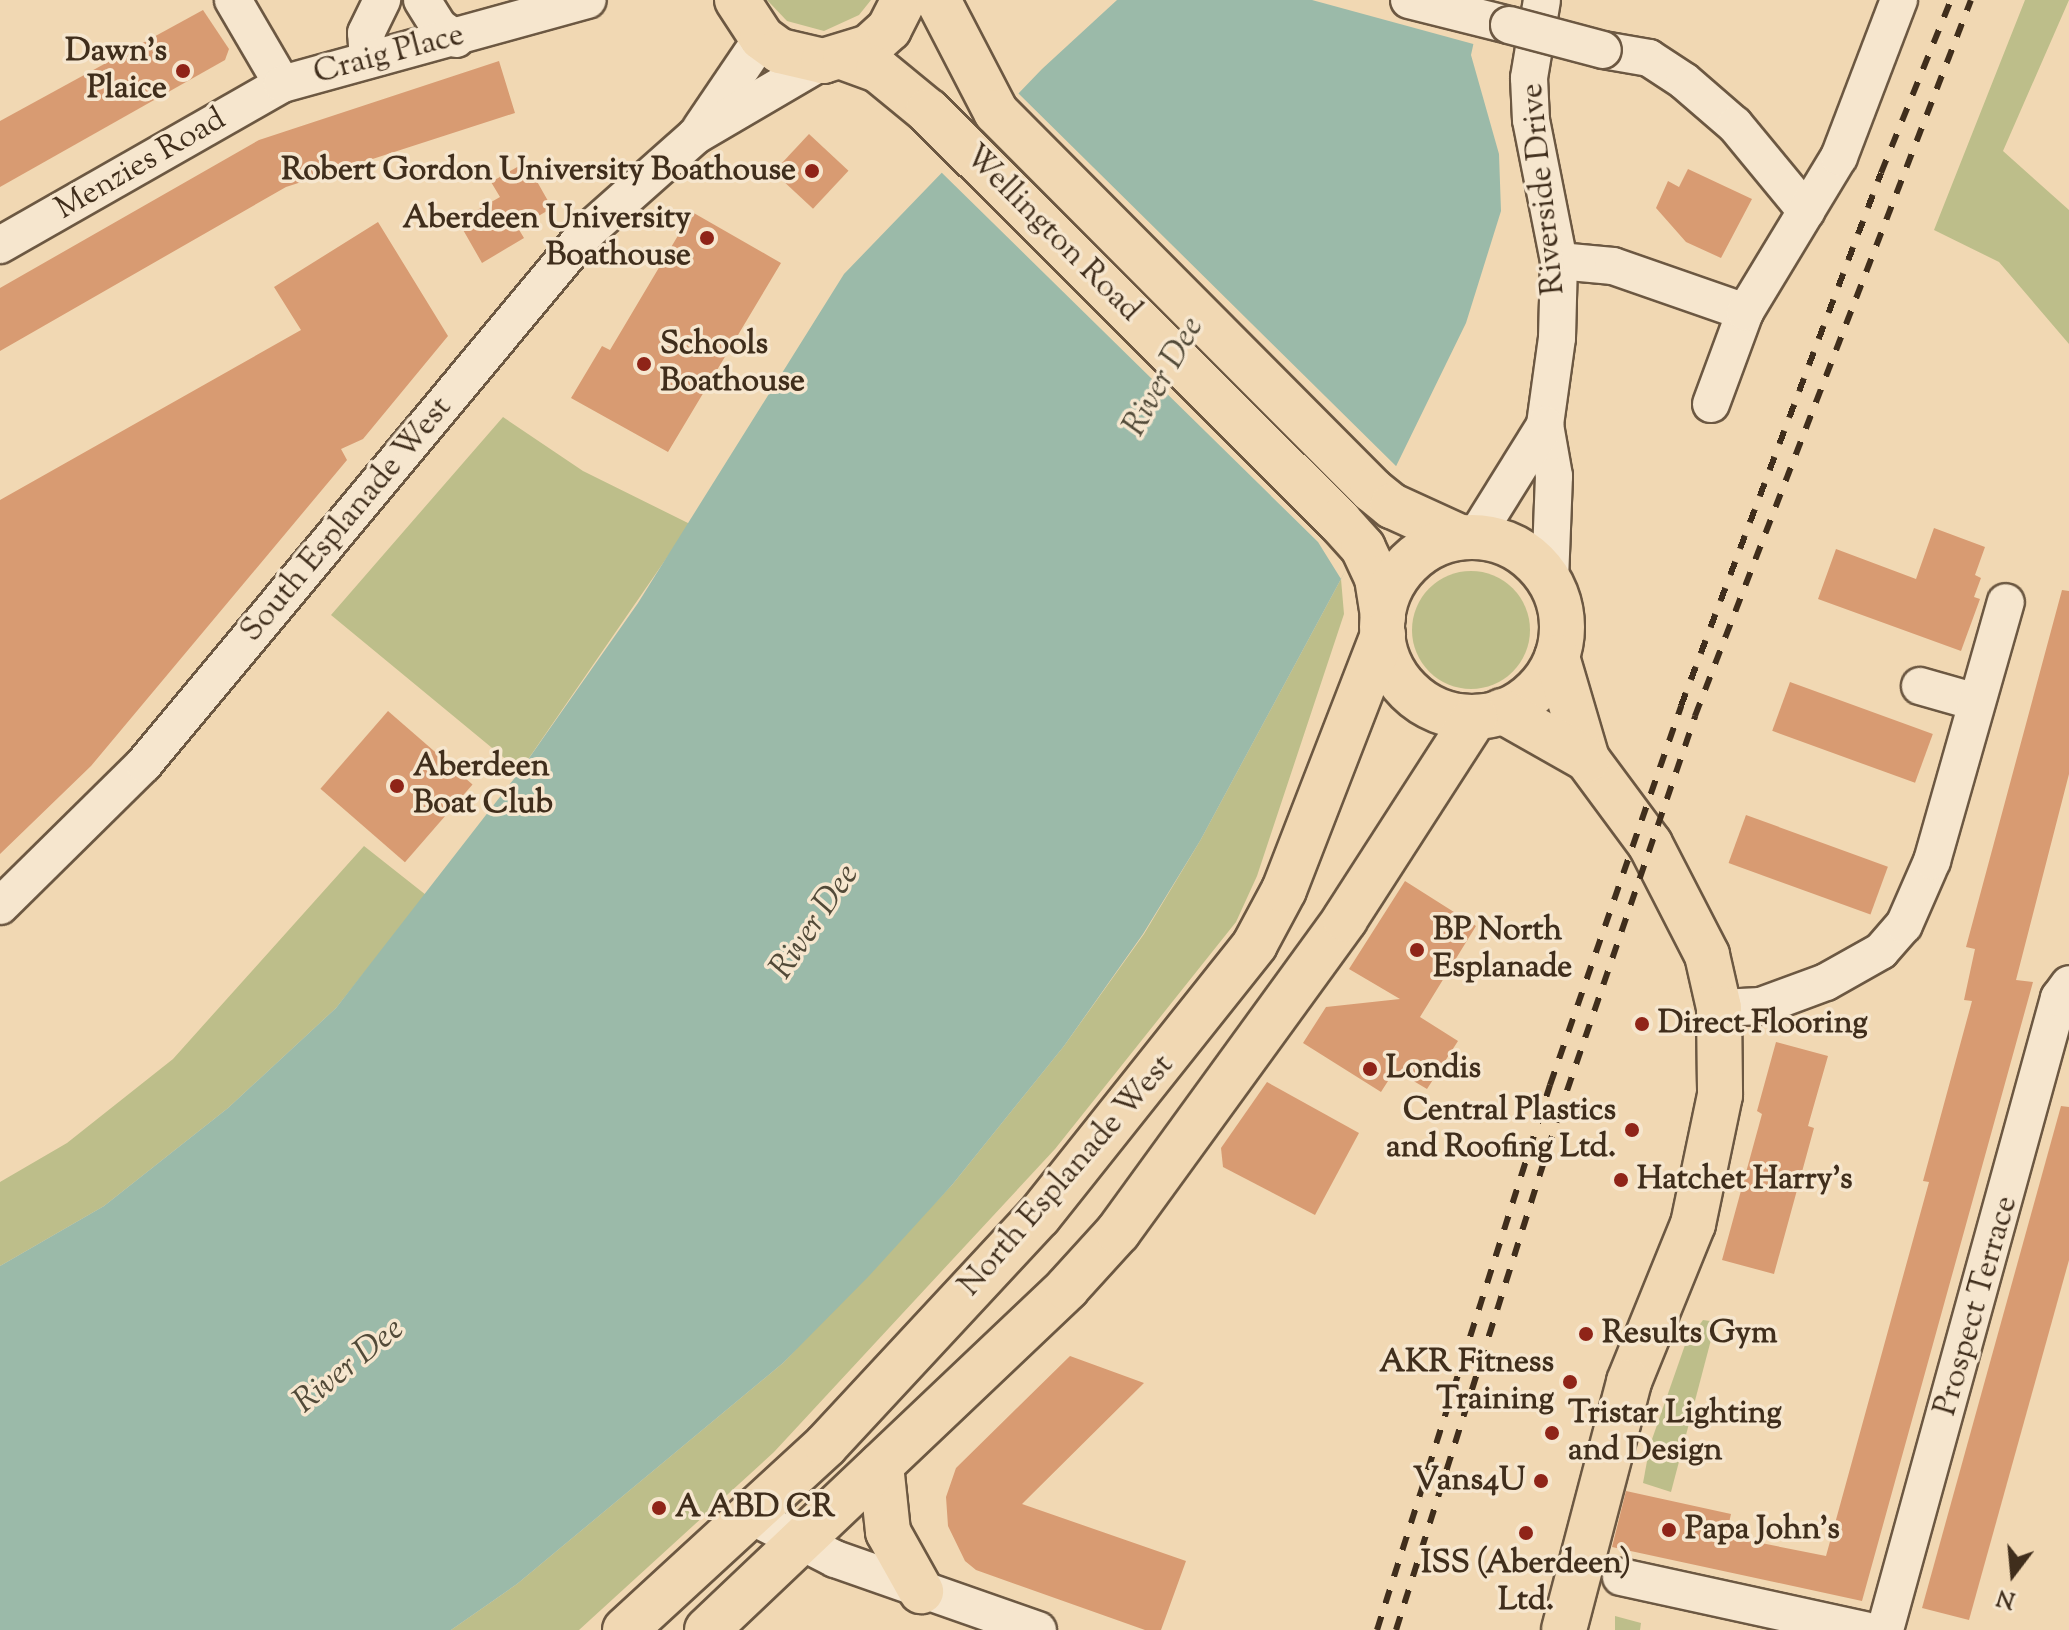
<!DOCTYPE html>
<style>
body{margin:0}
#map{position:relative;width:2069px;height:1630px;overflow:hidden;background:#f1d8b3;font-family:"Sorts Mill Goudy",serif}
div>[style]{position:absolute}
.green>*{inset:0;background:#bdbe8a}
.round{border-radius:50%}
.water>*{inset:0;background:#9bbaa9}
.pier>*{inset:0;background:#f1d8b3}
.building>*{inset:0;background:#d89b72;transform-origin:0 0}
.roads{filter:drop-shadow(2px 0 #6c5842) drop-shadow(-2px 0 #6c5842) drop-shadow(0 2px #6c5842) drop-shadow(0 -2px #6c5842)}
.minor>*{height:36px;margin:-18px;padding:0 18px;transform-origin:18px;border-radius:18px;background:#f6e6ce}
.major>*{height:44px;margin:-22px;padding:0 22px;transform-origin:22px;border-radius:22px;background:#f1d8b3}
.major>.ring{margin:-22px;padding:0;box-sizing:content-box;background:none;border:44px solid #f1d8b3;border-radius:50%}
.rail>*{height:6px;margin-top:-3px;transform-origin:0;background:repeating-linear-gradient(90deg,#402e1c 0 14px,transparent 0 28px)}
.bridges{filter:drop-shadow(2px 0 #6c5842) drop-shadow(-2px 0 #6c5842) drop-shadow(0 2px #6c5842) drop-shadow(0 -2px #6c5842)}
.minor-bridge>*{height:36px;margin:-18px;padding:0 18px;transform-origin:18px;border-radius:18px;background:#f6e6ce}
.dots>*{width:22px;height:22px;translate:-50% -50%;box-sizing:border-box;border:4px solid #f6e6ce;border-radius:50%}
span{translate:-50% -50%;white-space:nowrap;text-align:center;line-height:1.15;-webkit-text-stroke:7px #f6e6ce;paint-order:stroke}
.poi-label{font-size:32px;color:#402e1c;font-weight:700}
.right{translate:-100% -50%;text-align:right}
.left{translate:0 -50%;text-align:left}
.street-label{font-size:32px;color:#402e1c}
.water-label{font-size:34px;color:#524a38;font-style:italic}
.north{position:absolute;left:1973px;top:1534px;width:80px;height:80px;-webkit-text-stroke:6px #f6e6ce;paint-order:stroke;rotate:196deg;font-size:22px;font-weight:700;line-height:32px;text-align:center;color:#402e1c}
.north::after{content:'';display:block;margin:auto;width:28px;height:36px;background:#402e1c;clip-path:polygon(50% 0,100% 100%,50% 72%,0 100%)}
</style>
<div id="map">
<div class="green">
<div style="clip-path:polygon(767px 0,871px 0,859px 15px,824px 31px,787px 21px)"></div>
<div style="clip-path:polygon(2025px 0,2069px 0,2003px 151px,2069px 210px,2069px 344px,1999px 262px,1934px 230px)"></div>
<div style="clip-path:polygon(503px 417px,583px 471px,690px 524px,520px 771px,331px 615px)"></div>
<div class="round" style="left:1412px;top:571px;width:118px;height:118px"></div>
<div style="clip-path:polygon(1341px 579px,1344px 614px,1257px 876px,1236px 922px,1055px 1149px,774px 1452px,579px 1630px,451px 1630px,517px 1584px,783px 1363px,952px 1185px,1064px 1046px,1144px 934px,1200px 841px)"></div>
<div style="clip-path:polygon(364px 846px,426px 895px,336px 1008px,228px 1108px,104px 1206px,0 1266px,0 1182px,67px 1143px,173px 1059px)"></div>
<div style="clip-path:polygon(1703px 1320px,1710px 1321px,1712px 1336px,1671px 1492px,1643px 1483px,1650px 1445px,1685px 1345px)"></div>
<div style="clip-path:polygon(1615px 1616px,1641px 1623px,1640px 1630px,1615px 1630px)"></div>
</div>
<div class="water">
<div style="clip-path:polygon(1117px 0,1483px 0,1471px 55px,1499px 154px,1501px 211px,1466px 323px,1341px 579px,1200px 841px,1143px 934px,1064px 1046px,952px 1185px,869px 1276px,783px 1363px,517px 1584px,451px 1630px,0 1630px,0 1266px,104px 1206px,228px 1108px,336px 1008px,520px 771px,638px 603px,844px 274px,1042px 69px)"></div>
</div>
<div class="pier">
<div style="clip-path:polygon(1312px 0,1482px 0,1485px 11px,1477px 45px)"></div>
<div style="clip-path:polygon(1017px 92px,1399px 469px,1341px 579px,1318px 542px,940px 171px)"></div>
</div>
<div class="building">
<div style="clip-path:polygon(203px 10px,229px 49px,225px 60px,0 187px,0 121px)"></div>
<div style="clip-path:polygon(499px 61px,515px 113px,286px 187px,0 351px,0 288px,259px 140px)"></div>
<div style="left:809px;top:134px;width:54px;height:52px;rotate:43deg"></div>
<div style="clip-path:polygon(526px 162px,552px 208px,518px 228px,524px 238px,482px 263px,458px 221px,500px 197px,491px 182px)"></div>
<div style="clip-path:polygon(1688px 169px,1752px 199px,1721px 258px,1686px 242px,1656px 208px,1668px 181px,1679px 187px)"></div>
<div style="clip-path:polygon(692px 212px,781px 263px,668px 452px,571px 398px,602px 346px,610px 350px)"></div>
<div style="clip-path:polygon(378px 222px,448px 336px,363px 439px,341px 449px,347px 460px,91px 766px,0 854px,0 500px,301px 330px,274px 287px)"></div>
<div style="clip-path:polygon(1934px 528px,1985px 547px,1975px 575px,1981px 578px,1974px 597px,1980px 599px,1961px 651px,1818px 599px,1836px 549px,1916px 579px)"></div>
<div style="clip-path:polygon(2062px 590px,2069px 591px,2069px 774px,2016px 980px,2033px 982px,1862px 1601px,1612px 1547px,1626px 1491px,1731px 1514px,1726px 1536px,1826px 1556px,1929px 1182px,1923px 1181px,1972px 1001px,1964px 1000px,1975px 949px,1966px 947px)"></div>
<div style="left:1790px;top:682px;width:152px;height:52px;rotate:20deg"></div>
<div style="left:388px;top:711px;width:112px;height:103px;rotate:41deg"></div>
<div style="left:1746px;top:815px;width:151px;height:51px;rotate:20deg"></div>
<div style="clip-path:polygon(1405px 881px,1476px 926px,1420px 1017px,1458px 1041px,1427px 1089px,1395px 1070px,1381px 1092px,1303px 1043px,1326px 1007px,1400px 999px,1349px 969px)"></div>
<div style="clip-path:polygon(1776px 1042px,1828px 1056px,1808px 1126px,1814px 1128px,1774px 1274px,1722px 1260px,1762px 1114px,1757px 1111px)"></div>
<div style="clip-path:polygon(1267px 1082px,1359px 1133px,1315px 1215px,1223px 1167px,1221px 1148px)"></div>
<div style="clip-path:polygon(2061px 1106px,2069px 1107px,2069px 1260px,1969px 1620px,1922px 1608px)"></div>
<div style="clip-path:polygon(1070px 1356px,1144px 1383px,1022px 1504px,1186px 1561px,1161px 1630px,1145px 1630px,976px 1570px,965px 1561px,948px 1526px,946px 1497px,956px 1468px)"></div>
</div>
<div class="roads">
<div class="minor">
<div style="left:233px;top:0;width:97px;rotate:59.7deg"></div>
<div style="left:422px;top:0;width:32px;rotate:58deg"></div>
<div style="left:439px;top:27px;width:21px;rotate:35deg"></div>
<div style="left:1409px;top:0;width:103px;rotate:14deg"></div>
<div style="left:1542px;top:0;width:79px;rotate:99.5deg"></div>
<div style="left:1529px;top:78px;width:42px;rotate:87.3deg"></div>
<div style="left:1531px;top:120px;width:144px;rotate:78.8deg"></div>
<div style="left:1559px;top:261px;width:77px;rotate:91.5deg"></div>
<div style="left:1557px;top:338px;width:88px;rotate:97.9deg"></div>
<div style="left:1545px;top:425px;width:52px;rotate:80deg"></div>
<div style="left:1554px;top:476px;width:105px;rotate:92.2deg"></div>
<div style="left:1603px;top:50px;width:47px;rotate:9.9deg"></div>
<div style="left:1649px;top:58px;width:42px;rotate:33.3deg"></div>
<div style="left:1684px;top:81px;width:67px;rotate:40.8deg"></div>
<div style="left:1735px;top:125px;width:112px;rotate:50.5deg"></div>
<div style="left:368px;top:60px;width:27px;rotate:-94deg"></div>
<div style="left:366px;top:33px;width:37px;rotate:-64deg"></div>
<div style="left:701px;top:128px;width:109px;rotate:-55.9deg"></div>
<div style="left:0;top:245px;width:325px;rotate:-29.7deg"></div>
<div style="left:282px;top:84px;width:317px;rotate:-15.4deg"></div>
<div style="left:1559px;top:261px;width:54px;rotate:5.3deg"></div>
<div style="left:1613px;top:266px;width:140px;rotate:19.2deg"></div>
<div style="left:1711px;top:404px;width:98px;rotate:-69.7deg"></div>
<div style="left:1745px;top:312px;width:181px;rotate:-58.8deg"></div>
<div style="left:1839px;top:157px;width:168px;rotate:-69.1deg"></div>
<div style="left:1476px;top:536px;width:131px;rotate:-58.1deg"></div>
<div style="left:1920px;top:686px;width:58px;rotate:15.9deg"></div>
<div style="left:0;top:906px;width:202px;rotate:-44.6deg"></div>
<div style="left:144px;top:764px;width:692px;rotate:-50.22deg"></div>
<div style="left:587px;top:232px;width:144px;rotate:-41.6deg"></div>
<div style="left:695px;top:136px;width:148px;rotate:-30.4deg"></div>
<div style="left:1719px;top:1008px;width:42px;rotate:-2.7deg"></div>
<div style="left:1761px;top:1006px;width:69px;rotate:-20.3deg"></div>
<div style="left:1826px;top:982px;width:63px;rotate:-29.4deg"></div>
<div style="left:1881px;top:951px;width:35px;rotate:-49deg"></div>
<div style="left:1904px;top:925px;width:70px;rotate:-66.4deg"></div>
<div style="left:1932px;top:861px;width:269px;rotate:-74.1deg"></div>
<div style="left:751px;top:1516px;width:94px;rotate:27.1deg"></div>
<div style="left:835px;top:1559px;width:215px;rotate:19.3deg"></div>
<div style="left:1621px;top:1577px;width:250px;rotate:12.3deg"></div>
<div style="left:1885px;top:1630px;width:656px;rotate:-74.61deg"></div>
<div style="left:2059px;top:998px;width:17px;rotate:-54deg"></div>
</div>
<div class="major">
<div style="left:737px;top:0;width:45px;rotate:56.7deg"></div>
<div style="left:762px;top:38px;width:22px;rotate:36deg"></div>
<div style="left:780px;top:51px;width:44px;rotate:13.1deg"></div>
<div style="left:823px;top:61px;width:48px;rotate:-16.9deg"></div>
<div style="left:869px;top:47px;width:27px;rotate:-42deg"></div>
<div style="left:889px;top:29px;width:33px;rotate:-63deg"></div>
<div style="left:938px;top:0;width:126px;rotate:62.6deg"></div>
<div style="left:996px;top:112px;width:533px;rotate:45.15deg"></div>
<div style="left:1372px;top:490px;width:26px;rotate:39deg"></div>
<div style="left:1392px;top:506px;width:75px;rotate:24.5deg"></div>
<div style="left:845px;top:58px;width:35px;rotate:20deg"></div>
<div style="left:878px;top:70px;width:65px;rotate:39.4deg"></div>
<div style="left:928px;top:111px;width:581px;rotate:44.93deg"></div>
<div style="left:1339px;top:521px;width:36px;rotate:48deg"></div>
<div style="left:1363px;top:548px;width:33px;rotate:65deg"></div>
<div style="left:1377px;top:578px;width:39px;rotate:81deg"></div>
<div class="ring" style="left:1382px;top:537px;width:136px;height:136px"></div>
<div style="left:1557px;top:657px;width:106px;rotate:73.6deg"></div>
<div style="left:1587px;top:759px;width:106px;rotate:53.5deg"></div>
<div style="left:1650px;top:844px;width:125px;rotate:62.8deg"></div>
<div style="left:1707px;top:955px;width:54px;rotate:77.2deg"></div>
<div style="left:1719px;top:1008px;width:87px;rotate:89.3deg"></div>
<div style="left:1720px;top:1095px;width:132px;rotate:101.8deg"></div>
<div style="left:1693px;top:1224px;width:170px;rotate:112.1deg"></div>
<div style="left:1629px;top:1382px;width:256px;rotate:104.7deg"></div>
<div style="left:1502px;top:711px;width:98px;rotate:29.5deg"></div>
<div style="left:881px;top:1465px;width:67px;rotate:84deg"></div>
<div style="left:888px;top:1532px;width:68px;rotate:60.8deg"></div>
<div style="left:625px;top:1630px;width:273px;rotate:-42.6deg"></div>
<div style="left:826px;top:1445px;width:313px;rotate:-47.1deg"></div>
<div style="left:1039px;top:1216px;width:347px;rotate:-51.5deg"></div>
<div style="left:1255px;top:944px;width:61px;rotate:-61.8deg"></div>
<div style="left:1284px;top:890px;width:274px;rotate:-68.8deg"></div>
<div style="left:707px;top:1630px;width:497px;rotate:-43.5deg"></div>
<div style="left:1067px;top:1288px;width:76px;rotate:-47.7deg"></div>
<div style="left:1118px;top:1232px;width:387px;rotate:-54deg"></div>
<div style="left:1345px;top:919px;width:240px;rotate:-57.2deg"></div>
</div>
</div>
<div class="rail">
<div style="left:1377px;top:1630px;width:572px;rotate:-72.39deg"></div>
<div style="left:1550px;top:1085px;width:401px;rotate:-70.9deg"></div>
<div style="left:1681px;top:706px;width:569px;rotate:-69.43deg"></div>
<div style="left:1881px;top:173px;width:187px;rotate:-68deg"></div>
<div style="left:1396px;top:1630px;width:538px;rotate:-72.47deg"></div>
<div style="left:1558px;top:1117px;width:424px;rotate:-71.1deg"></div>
<div style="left:1695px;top:716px;width:767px;rotate:-68.92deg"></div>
</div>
<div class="bridges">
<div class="minor-bridge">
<div style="left:1509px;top:25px;width:97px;rotate:14.9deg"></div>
</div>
</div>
<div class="dots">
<div style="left:183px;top:71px;background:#8f2418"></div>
<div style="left:812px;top:171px;background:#8f2418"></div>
<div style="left:707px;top:238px;background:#8f2418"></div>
<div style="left:644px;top:364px;background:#8f2418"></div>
<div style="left:397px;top:786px;background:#8f2418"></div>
<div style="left:1417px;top:950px;background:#8f2418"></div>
<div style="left:1642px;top:1024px;background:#8f2418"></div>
<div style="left:1370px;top:1069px;background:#8f2418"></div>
<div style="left:1632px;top:1130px;background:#8f2418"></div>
<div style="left:1621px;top:1180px;background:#8f2418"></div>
<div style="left:1586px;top:1334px;background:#8f2418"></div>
<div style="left:1570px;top:1382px;background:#8f2418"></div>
<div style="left:1552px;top:1433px;background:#8f2418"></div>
<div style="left:1541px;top:1481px;background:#8f2418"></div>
<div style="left:659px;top:1508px;background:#8f2418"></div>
<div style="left:1669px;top:1530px;background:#8f2418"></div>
<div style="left:1526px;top:1533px;background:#8f2418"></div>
</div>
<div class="poi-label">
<span class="right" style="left:167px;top:71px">Dawn's<br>Plaice</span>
<span class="right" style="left:796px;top:171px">Robert Gordon University Boathouse</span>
<span class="right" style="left:691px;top:238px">Aberdeen University<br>Boathouse</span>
<span class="left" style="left:660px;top:364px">Schools<br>Boathouse</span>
<span class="left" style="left:413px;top:786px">Aberdeen<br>Boat Club</span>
<span class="left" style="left:1433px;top:950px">BP North<br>Esplanade</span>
<span class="left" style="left:1658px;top:1024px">Direct Flooring</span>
<span class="left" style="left:1386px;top:1069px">Londis</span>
<span class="right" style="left:1616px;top:1130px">Central Plastics<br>and Roofing Ltd.</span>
<span class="left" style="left:1637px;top:1180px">Hatchet Harry's</span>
<span class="left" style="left:1602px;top:1334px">Results Gym</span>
<span class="right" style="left:1554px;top:1382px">AKR Fitness<br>Training</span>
<span class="left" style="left:1568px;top:1433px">Tristar Lighting<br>and Design</span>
<span class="right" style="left:1525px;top:1481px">Vans4U</span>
<span class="left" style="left:675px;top:1508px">A ABD CR</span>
<span class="left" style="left:1685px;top:1530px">Papa John's</span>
<span style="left:1526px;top:1583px">ISS (Aberdeen)<br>Ltd.</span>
</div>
<div class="street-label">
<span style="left:389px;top:55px;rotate:-15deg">Craig Place</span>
<span style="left:141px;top:165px;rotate:-30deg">Menzies Road</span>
<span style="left:1544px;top:189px;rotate:-96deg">Riverside Drive</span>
<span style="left:1052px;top:234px;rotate:45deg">Wellington Road</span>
<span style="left:347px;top:520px;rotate:-50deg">South Esplanade West</span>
<span style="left:1067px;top:1176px;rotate:-49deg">North Esplanade West</span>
<span style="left:1977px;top:1306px;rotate:-74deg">Prospect Terrace</span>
</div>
<div class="water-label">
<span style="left:1164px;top:377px;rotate:-61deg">River Dee</span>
<span style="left:815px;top:922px;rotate:-56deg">River Dee</span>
<span style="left:349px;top:1366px;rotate:-39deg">River Dee</span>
</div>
<div class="north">N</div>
</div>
